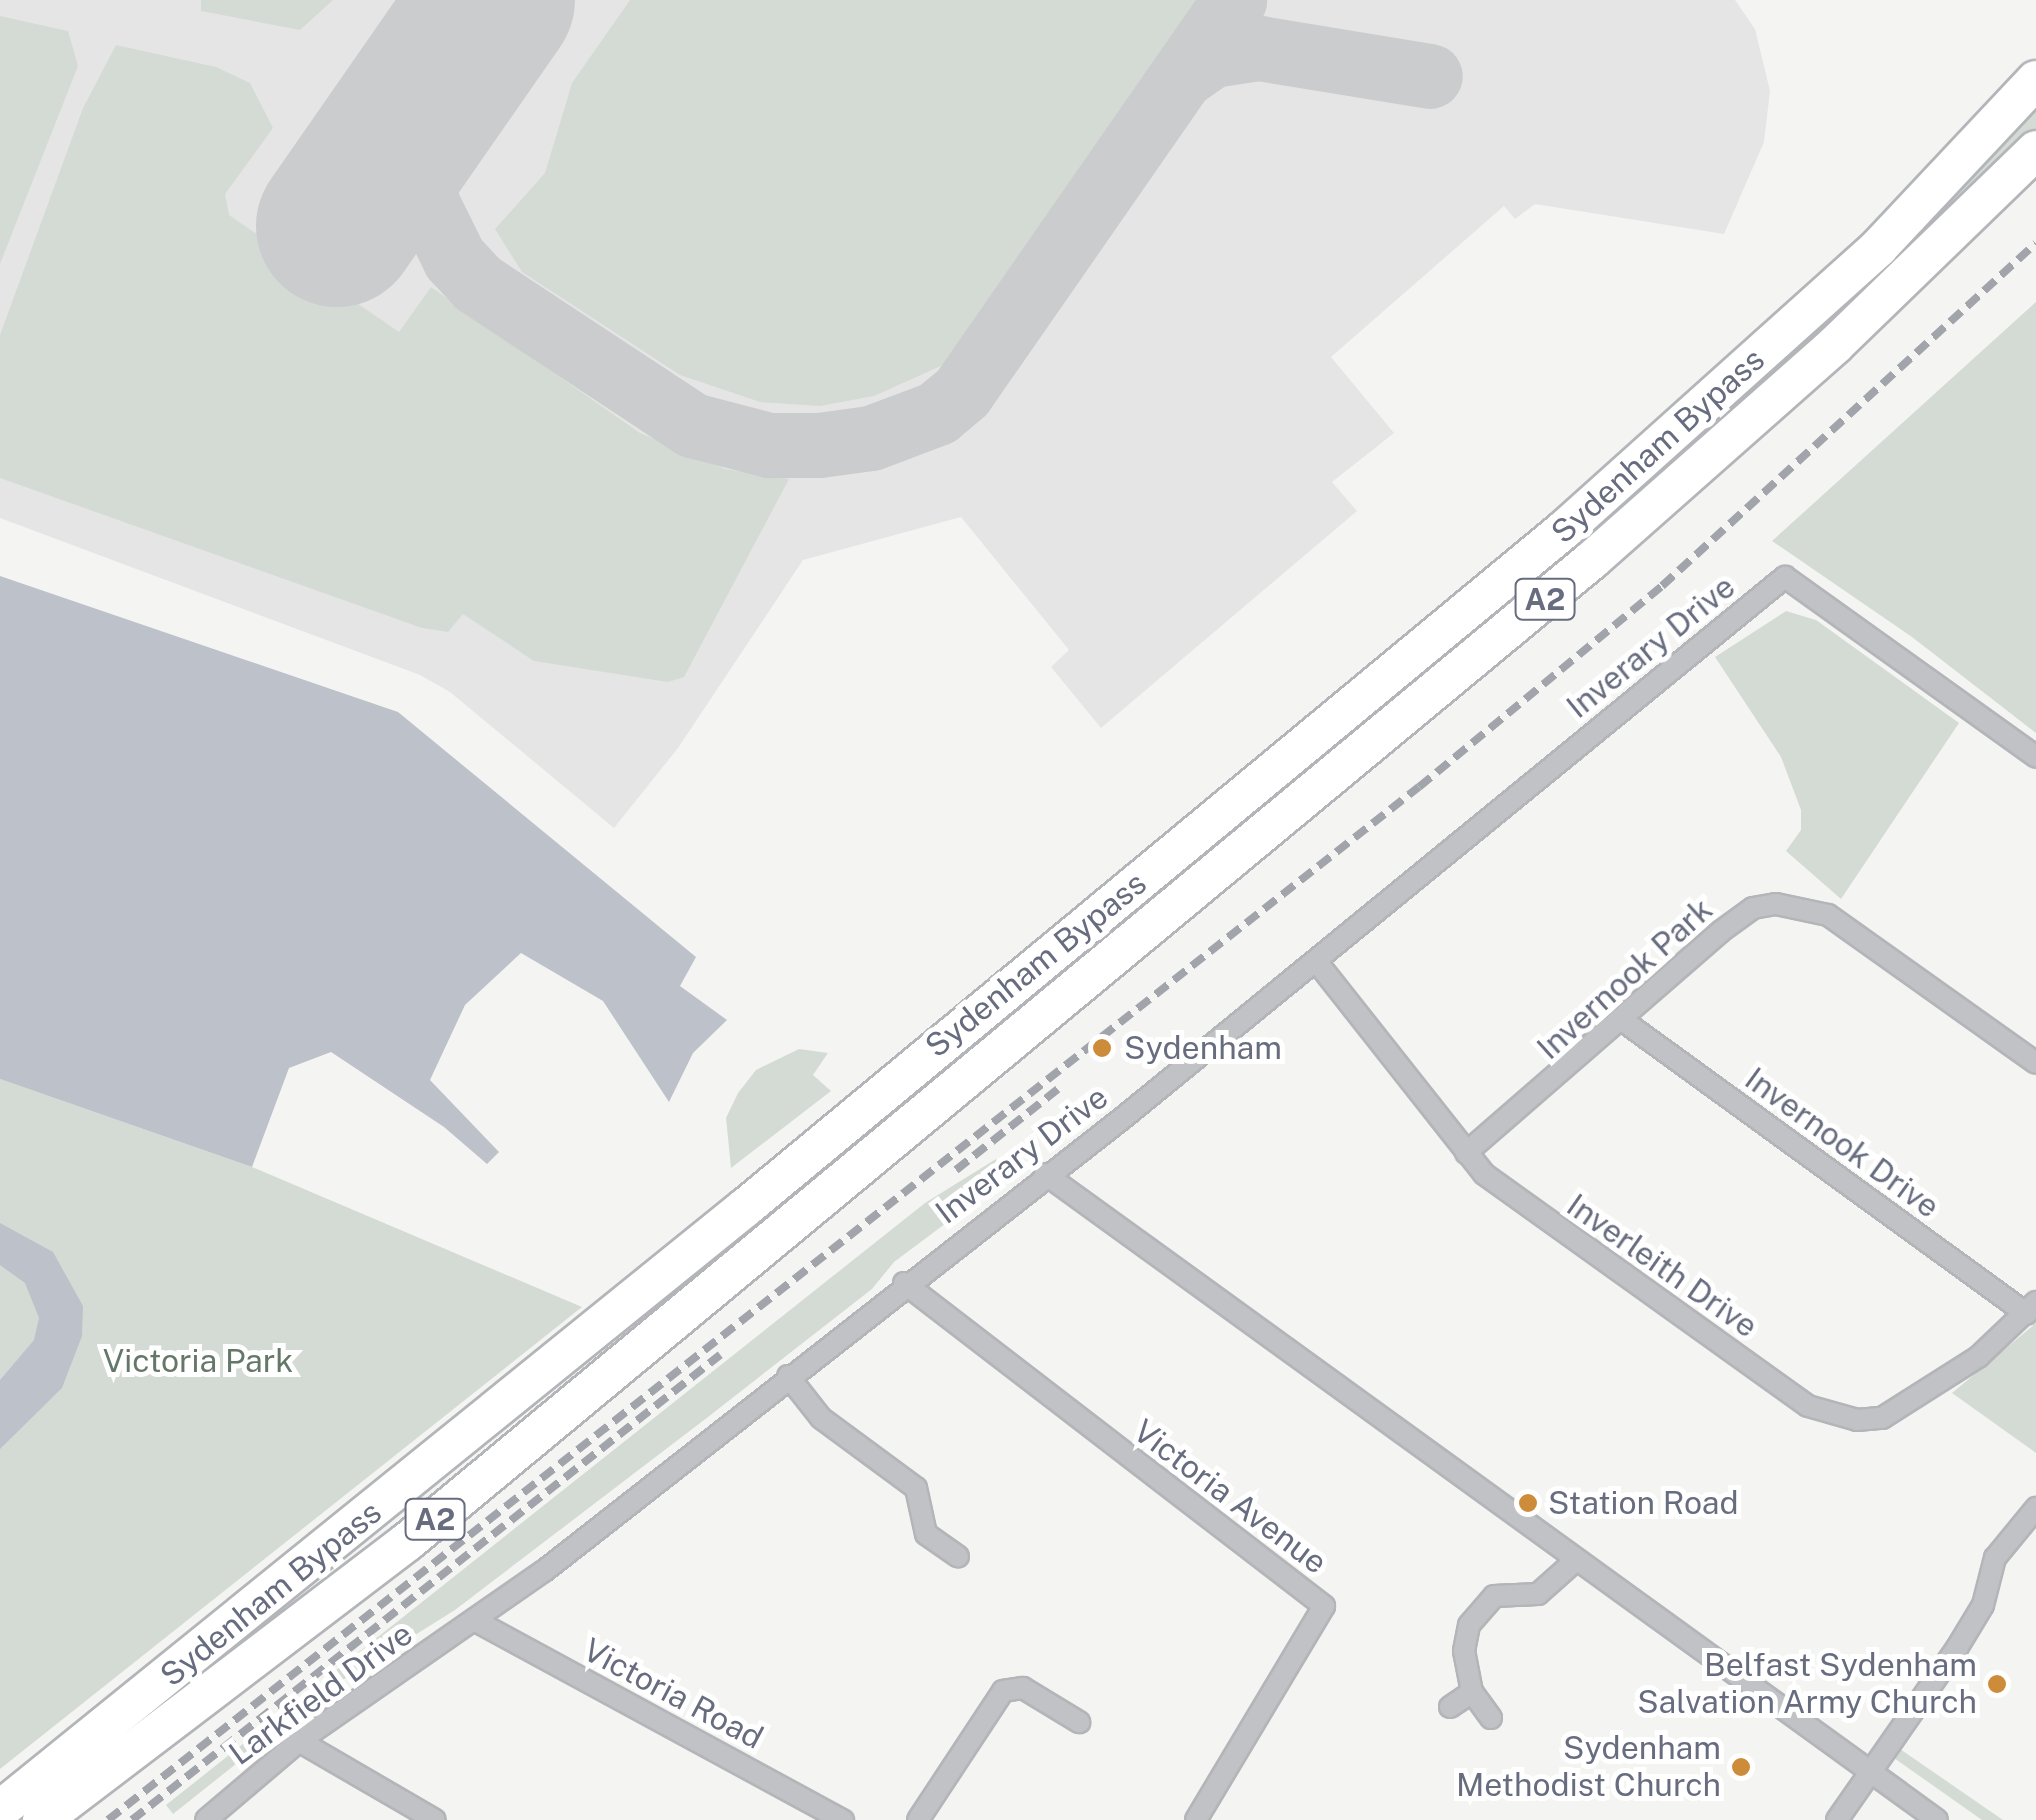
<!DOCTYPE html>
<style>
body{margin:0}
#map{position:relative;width:2036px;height:1820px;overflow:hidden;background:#f4f5f2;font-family:"Public Sans",sans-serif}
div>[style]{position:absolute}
.built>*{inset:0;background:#e5e5e5}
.green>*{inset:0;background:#d4dbd4}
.water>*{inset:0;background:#bdc1c9}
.taxiway>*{height:65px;margin:-32.5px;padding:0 32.5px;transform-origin:32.5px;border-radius:32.5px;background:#cbccce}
.runway>*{height:162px;margin:-81px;padding:0 81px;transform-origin:81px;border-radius:81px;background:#cbccce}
.roads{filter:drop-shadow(2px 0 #b3b5b9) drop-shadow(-2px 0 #b3b5b9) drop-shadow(0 2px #b3b5b9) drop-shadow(0 -2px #b3b5b9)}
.street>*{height:20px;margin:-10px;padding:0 10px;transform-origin:10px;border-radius:10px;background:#c1c2c6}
.highway>*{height:38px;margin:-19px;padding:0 19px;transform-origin:19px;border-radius:19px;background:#fff}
.rail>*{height:8px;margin-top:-4px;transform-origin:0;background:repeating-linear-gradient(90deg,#a2a4ab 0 15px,transparent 0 23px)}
.dots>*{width:28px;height:28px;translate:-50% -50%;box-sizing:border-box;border:5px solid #fff;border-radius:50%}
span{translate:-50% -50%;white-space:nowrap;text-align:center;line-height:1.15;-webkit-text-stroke:10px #fff;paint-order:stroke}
.shield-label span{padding:2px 8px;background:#fff;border:2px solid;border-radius:8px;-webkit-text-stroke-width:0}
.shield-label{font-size:30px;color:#676d7f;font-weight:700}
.street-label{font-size:32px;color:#676d7f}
.poi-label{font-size:32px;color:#676d7f}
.left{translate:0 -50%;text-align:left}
.right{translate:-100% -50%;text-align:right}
.park-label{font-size:32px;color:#657768}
</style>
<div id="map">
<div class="built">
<div style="clip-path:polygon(0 0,1735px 0,1755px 29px,1770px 91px,1764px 142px,1724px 234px,1535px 204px,1515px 219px,1504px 206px,1331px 357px,1394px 433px,1332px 482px,1357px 511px,1101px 728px,1051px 667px,1069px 650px,961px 517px,803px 560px,678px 748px,614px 828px,450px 692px,420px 675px,0 518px)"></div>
</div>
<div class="green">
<div style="clip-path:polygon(201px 0,333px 0,300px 30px,201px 11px)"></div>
<div style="clip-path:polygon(630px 0,1196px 0,943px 365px,874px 396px,820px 406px,760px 402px,680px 375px,522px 272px,495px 229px,545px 173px,572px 83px)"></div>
<div style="clip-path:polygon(0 16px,68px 31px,78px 66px,0 264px)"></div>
<div style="clip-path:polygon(116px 45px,216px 67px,250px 83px,273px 128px,225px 194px,229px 215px,399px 332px,431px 287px,640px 433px,725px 469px,789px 479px,684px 677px,668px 682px,534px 661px,463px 614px,448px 632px,422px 628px,0 478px,0 335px,83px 108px)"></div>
<div style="clip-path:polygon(2036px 103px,2036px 131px,1644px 498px,1076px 969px,1026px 1001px,935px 1076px,932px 1071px)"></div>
<div style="clip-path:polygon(2036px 302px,2036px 733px,1912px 637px,1772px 541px)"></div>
<div style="clip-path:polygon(1786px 611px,1816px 620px,1959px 723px,1841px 899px,1786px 851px,1801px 830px,1801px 810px,1781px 757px,1715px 657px)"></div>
<div style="clip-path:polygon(799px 1049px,828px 1053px,813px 1075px,831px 1091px,731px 1168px,726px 1118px,738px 1093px,756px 1070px)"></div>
<div style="clip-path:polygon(0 1079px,252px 1167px,582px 1307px,0 1769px)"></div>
<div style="clip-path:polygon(996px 1159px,1009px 1176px,894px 1262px,872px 1289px,708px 1417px,455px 1610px,338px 1683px,173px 1814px,166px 1805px,925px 1203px)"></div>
<div style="clip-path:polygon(2036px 1323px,2036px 1453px,1952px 1393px)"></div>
<div style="clip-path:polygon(1900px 1749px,2003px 1820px,1982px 1820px,1894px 1758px)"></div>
</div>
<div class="water">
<div style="clip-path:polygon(0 576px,398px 712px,696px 957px,680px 986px,727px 1020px,693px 1053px,669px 1102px,603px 1001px,521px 953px,465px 1005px,430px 1080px,499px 1152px,487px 1164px,444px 1127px,331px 1052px,289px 1068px,252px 1167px,0 1079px)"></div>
<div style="clip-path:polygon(0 1223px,53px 1252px,83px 1306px,82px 1336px,62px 1388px,0 1449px,0 1380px,34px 1340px,39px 1318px,25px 1283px,0 1265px)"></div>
</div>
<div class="taxiway">
<div style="left:441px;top:76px;width:51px;rotate:108.4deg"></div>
<div style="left:425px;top:124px;width:77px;rotate:89.3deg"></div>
<div style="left:426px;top:201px;width:64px;rotate:63.8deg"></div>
<div style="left:454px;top:258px;width:34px;rotate:47deg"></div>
<div style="left:477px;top:283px;width:258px;rotate:33.4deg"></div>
<div style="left:692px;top:425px;width:80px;rotate:14.6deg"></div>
<div style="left:769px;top:445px;width:50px"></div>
<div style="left:819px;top:445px;width:52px;rotate:-7.7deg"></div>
<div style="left:871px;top:438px;width:71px;rotate:-20.7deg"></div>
<div style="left:937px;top:413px;width:33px;rotate:-40deg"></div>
<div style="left:962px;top:392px;width:477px;rotate:-55.2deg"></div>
<div style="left:1182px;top:76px;width:37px;rotate:-35deg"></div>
<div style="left:1212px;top:55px;width:48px;rotate:-8.5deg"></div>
<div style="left:1259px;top:48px;width:173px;rotate:9.3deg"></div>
</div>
<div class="runway">
<div style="left:337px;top:226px;width:275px;rotate:-55.2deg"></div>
</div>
<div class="roads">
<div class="street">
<div style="left:1316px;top:961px;width:271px;rotate:51.7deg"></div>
<div style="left:1484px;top:1174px;width:398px;rotate:35.6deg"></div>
<div style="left:1808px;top:1406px;width:51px;rotate:15.9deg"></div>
<div style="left:1857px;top:1420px;width:25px;rotate:-5deg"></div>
<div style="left:1882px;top:1418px;width:114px;rotate:-32.4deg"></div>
<div style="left:1978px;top:1357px;width:80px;rotate:-43.5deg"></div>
<div style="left:1622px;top:1020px;width:500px;rotate:35.98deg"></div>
<div style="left:1466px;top:1153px;width:337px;rotate:-41deg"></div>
<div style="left:1720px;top:932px;width:41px;rotate:-36deg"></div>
<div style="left:1753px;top:908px;width:23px;rotate:-10deg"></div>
<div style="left:1776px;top:904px;width:53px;rotate:11.9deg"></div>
<div style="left:1828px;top:915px;width:255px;rotate:35.4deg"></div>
<div style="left:1045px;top:1174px;width:1101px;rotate:35.91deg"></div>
<div style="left:904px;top:1283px;width:530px;rotate:37.56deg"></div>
<div style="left:1324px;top:1606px;width:249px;rotate:120.9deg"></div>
<div style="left:788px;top:1376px;width:53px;rotate:51.8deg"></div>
<div style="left:821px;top:1418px;width:118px;rotate:36.4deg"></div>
<div style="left:916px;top:1488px;width:47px;rotate:77.7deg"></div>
<div style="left:926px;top:1534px;width:39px;rotate:35deg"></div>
<div style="left:474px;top:1620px;width:420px;rotate:28.5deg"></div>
<div style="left:1450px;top:1707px;width:27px;rotate:-34deg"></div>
<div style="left:1491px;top:1718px;width:32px;rotate:-126deg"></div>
<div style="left:1472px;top:1692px;width:42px;rotate:-101deg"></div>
<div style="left:1464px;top:1651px;width:26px;rotate:-79deg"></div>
<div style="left:1469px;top:1625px;width:38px;rotate:-49deg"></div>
<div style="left:1494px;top:1596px;width:44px;rotate:-2.6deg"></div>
<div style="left:1538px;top:1594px;width:50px;rotate:-41.7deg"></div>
<div style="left:299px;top:1741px;width:157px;rotate:30.2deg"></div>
<div style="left:206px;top:1820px;width:122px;rotate:-40.3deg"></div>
<div style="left:299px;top:1741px;width:298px;rotate:-34.8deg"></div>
<div style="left:544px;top:1571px;width:737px;rotate:-38.05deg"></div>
<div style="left:1124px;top:1117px;width:854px;rotate:-39.25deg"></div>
<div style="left:1785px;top:577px;width:309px;rotate:35.6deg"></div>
<div style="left:918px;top:1820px;width:154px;rotate:-56.6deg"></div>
<div style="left:1003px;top:1691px;width:20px;rotate:-9deg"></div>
<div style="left:1023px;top:1688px;width:66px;rotate:31.3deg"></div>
<div style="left:1837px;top:1820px;width:210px;rotate:-55.1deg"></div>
<div style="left:1957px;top:1648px;width:50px;rotate:-58.8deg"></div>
<div style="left:1983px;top:1605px;width:49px;rotate:-75.7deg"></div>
<div style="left:1995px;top:1558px;width:65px;rotate:-50.6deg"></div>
</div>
<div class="highway">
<div style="left:0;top:1810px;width:959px;rotate:-38.95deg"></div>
<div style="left:746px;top:1207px;width:1063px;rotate:-39.62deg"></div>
<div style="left:1565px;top:529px;width:422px;rotate:-41.9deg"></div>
<div style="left:1879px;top:247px;width:229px;rotate:-46.8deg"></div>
<div style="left:42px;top:1820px;width:459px;rotate:-37.3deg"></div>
<div style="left:407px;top:1542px;width:1539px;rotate:-39.65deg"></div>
<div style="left:1592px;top:560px;width:324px;rotate:-41.5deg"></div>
<div style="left:1835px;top:345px;width:280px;rotate:-44.1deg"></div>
</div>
</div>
<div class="rail">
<div style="left:956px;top:1170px;width:130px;rotate:-38.5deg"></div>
<div style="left:108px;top:1820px;width:1669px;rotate:-38.24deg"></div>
<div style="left:1419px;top:787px;width:315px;rotate:-39.6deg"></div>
<div style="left:1662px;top:586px;width:507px;rotate:-42.52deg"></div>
<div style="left:132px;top:1820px;width:750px;rotate:-38.34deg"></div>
</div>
<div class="dots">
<div style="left:1102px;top:1048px;background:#cd8c3a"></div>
<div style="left:1528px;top:1503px;background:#cd8c3a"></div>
<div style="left:1997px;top:1684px;background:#cd8c3a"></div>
<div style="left:1741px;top:1767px;background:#cd8c3a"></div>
</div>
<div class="shield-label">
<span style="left:1545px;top:599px">A2</span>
<span style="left:435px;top:1519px">A2</span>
</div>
<div class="street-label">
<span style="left:1658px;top:446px;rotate:-42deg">Sydenham Bypass</span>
<span style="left:1651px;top:647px;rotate:-39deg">Inverary Drive</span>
<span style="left:1036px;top:965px;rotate:-39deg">Sydenham Bypass</span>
<span style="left:1625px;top:979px;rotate:-42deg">Invernook Park</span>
<span style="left:1842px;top:1143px;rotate:36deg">Invernook Drive</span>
<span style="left:1022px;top:1155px;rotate:-37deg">Inverary Drive</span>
<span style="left:1662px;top:1266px;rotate:35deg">Inverleith Drive</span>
<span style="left:1230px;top:1497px;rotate:37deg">Victoria Avenue</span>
<span style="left:271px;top:1594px;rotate:-39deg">Sydenham Bypass</span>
<span style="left:321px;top:1694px;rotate:-36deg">Larkfield Drive</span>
<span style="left:673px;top:1694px;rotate:28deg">Victoria Road</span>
</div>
<div class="poi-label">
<span class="left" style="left:1124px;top:1048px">Sydenham</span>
<span class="left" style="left:1548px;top:1503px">Station Road</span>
<span class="right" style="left:1977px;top:1684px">Belfast Sydenham<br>Salvation Army Church</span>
<span class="right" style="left:1721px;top:1767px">Sydenham<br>Methodist Church</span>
</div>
<div class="park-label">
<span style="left:198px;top:1361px">Victoria Park</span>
</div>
</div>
